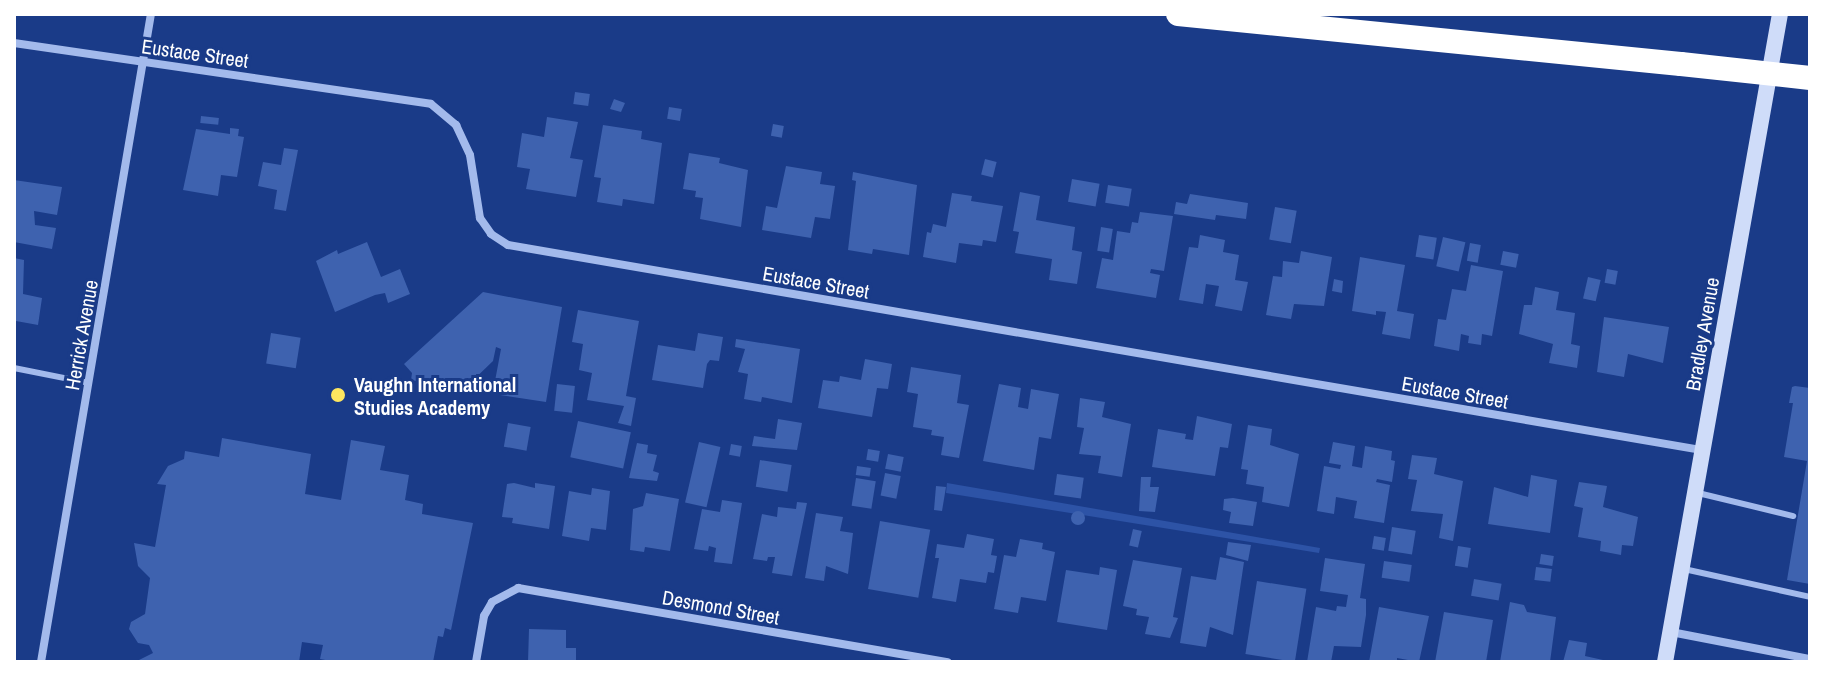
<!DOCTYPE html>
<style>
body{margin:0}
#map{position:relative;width:1824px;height:676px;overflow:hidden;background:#1a3b88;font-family:"Archivo Narrow",sans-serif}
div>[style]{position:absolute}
.green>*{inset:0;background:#2d53a6}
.building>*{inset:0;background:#3e62af;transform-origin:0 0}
.round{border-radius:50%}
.lane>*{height:6px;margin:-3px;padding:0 3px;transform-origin:3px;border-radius:3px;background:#a3baec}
.street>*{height:8px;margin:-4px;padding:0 4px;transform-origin:4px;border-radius:4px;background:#a3baec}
.secondary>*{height:16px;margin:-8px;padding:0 8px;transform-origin:8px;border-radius:8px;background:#cfdcf9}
.highway>*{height:24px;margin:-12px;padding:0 12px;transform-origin:12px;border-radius:12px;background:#fff}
.highway-bridge>*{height:24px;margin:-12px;padding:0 12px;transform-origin:12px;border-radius:12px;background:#fff}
.dots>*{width:22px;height:22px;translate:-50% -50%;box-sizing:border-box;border:4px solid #1a3b88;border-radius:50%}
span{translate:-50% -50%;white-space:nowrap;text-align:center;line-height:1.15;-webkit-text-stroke:6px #1a3b88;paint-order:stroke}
.street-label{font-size:20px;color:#fff}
.poi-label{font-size:20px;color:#fff;font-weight:700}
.left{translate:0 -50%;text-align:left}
.frame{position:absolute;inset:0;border:16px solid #fff;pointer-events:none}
</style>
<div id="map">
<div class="green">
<div style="clip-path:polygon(947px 483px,1320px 548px,1319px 553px,946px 493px)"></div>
</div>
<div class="building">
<div style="left:575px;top:92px;width:15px;height:12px;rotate:8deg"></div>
<div style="clip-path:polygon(614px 99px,625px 103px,621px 112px,610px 109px)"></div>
<div style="left:669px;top:107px;width:13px;height:12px;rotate:9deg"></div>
<div style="left:201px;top:116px;width:18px;height:7px;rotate:6deg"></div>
<div style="clip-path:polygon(547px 117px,578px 122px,570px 158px,583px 160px,576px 197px,526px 189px,530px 169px,517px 167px,522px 133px,544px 137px)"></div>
<div style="left:773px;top:124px;width:11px;height:12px;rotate:10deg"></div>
<div style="clip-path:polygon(603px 125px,642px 131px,641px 139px,662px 143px,654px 204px,623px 199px,622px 206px,597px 202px,601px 178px,594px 177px)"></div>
<div style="clip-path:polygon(230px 128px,239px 129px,238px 136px,244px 137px,237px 177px,221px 175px,218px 196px,183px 190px,196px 129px,230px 134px)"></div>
<div style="clip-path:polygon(284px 148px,298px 150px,286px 211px,274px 209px,277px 190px,258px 186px,263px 162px,281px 165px)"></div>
<div style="clip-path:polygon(689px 153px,720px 158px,719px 163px,748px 170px,741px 227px,700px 219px,703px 198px,695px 197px,696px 191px,683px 189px)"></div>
<div style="left:985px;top:159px;width:12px;height:16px;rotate:14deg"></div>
<div style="clip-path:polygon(786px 166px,822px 172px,820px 184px,835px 186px,830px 219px,815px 217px,811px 238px,762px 230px,766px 206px,777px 208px)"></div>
<div style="clip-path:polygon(853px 172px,917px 185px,909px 255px,873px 249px,872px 254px,848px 250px,856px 181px,852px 180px)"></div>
<div style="left:1072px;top:179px;width:28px;height:23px;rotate:10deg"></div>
<div style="clip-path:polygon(14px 180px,62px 187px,57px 215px,34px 211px,35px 225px,56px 228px,52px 249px,14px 242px)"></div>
<div style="left:1108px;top:185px;width:24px;height:18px;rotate:9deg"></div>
<div style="clip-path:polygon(1020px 192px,1040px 196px,1036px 220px,1075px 227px,1072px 250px,1082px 252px,1077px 284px,1049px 280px,1052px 259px,1015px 253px,1019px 232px,1013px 231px)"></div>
<div style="clip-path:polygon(952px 193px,972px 196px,971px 201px,1003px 206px,996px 242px,983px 240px,982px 246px,959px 243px,956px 263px,923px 257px,927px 232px,931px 233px,933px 224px,946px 227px)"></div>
<div style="clip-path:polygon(1190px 194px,1248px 203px,1246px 219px,1216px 215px,1215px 220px,1174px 214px,1176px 202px,1187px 204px)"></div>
<div style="left:1275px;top:207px;width:22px;height:33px;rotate:10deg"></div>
<div style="clip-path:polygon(1140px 212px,1173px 216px,1164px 271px,1151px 269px,1150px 273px,1160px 275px,1156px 298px,1096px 288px,1102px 258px,1113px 260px,1117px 231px,1130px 233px,1132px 222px,1138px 223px)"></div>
<div style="left:1101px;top:227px;width:12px;height:24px;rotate:9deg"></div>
<div style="clip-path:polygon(1200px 235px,1225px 240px,1223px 252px,1239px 255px,1235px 280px,1248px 282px,1242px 311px,1215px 306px,1219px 286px,1206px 284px,1203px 304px,1179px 300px,1189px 247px,1198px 248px)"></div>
<div style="left:1419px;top:235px;width:18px;height:22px;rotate:9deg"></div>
<div style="left:1443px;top:237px;width:23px;height:30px;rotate:13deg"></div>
<div style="clip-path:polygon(367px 242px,381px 277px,400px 269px,410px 294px,388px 303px,385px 293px,375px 295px,335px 312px,316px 261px,337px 250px,338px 254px)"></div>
<div style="left:1470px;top:243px;width:11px;height:18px;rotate:10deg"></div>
<div style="clip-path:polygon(1301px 251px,1332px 257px,1324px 306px,1294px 304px,1291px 319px,1266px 315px,1273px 276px,1282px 277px,1283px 261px,1299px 263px)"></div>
<div style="left:1503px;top:251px;width:16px;height:14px;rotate:11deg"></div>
<div style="clip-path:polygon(1360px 257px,1405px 265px,1397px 311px,1414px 314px,1410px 339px,1382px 334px,1386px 312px,1376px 311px,1376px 315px,1352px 311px)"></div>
<div style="clip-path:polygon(14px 258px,24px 260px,23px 294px,42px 298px,38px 325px,16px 321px)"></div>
<div style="clip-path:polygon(1471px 265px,1503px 271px,1492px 336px,1482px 334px,1481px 345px,1468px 343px,1469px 336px,1461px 334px,1459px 351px,1434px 346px,1438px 319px,1446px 320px,1452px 289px,1466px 291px)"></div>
<div style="left:1607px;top:269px;width:11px;height:14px;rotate:10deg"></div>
<div style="left:1588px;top:277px;width:13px;height:22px;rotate:13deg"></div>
<div style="clip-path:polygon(1334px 279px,1343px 281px,1342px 293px,1332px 291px)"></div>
<div style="clip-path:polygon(1535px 287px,1559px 292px,1556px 310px,1575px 313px,1571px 344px,1580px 346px,1577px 368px,1549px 363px,1553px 344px,1519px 334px,1524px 305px,1532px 305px)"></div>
<div style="clip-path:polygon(483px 292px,562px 307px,546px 402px,480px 392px,483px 379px,495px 381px,501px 349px,496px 347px,493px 361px,464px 389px,411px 380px,412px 373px,404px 364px)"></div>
<div style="clip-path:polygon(578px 310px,639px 321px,626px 396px,636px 398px,631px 426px,618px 423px,624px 406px,587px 400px,592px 373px,579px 370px,583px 344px,572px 342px)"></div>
<div style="clip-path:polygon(1604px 317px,1669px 327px,1663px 363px,1628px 354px,1624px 377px,1597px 372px)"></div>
<div style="left:271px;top:333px;width:30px;height:31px;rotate:9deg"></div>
<div style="clip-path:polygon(698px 333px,723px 337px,719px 361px,710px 360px,707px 364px,703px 388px,652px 380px,658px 345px,695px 351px)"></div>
<div style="clip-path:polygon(736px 339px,800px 349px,792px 403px,762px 397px,761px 402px,744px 399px,748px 374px,738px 372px,745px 349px,735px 347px)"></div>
<div style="clip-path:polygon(865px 359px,892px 364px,888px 389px,877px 388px,872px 417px,818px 408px,823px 380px,839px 382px,840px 376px,861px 380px)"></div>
<div style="clip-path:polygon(911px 367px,961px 375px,957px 403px,969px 405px,959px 458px,941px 455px,944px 437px,931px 435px,932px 430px,913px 427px,918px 394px,907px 392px)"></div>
<div style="left:557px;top:384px;width:18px;height:27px;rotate:6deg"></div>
<div style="clip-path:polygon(999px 384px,1021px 388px,1018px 407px,1028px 409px,1031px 389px,1059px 394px,1051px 439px,1039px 437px,1034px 470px,983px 461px)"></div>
<div style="clip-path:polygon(1795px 386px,1810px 388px,1810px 584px,1787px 580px,1807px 461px,1784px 457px,1793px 403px,1789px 403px,1792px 387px)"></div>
<div style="clip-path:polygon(1080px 398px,1105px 402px,1102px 417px,1131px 424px,1122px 477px,1098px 473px,1101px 456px,1079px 454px,1084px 428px,1077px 427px)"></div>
<div style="clip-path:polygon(1197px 416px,1232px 424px,1228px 448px,1220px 447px,1215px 476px,1152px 467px,1158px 429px,1186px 434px,1185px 439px,1193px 440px)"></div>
<div style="clip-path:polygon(778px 419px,802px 423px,797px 450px,752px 446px,754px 436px,775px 439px)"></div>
<div style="left:578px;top:421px;width:54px;height:37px;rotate:12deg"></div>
<div style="left:508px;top:423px;width:23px;height:24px;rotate:10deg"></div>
<div style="clip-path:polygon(1248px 425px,1272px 429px,1270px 445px,1299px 454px,1289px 507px,1262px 502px,1264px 487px,1246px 484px,1248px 470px,1241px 469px)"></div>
<div style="clip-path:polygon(222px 438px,311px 454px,305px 494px,341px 500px,351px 440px,385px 446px,380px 470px,409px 475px,405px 500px,423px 504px,422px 514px,473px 523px,451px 630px,445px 628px,443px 637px,438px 636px,433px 662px,336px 662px,320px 659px,323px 645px,302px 642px,299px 662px,135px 662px,153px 653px,149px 645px,138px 643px,129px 629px,131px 622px,145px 614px,150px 578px,138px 566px,134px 543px,155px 547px,166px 485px,157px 484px,168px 466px,184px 459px,185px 451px,219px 457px)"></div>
<div style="left:699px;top:442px;width:22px;height:62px;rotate:13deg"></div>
<div style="clip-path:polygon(1333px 442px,1355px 446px,1352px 466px,1362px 468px,1365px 446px,1392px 451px,1391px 460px,1395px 461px,1392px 482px,1377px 479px,1376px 482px,1390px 485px,1384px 523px,1354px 518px,1357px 501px,1336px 497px,1334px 514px,1317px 511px,1324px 466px,1340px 469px,1341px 465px,1329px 463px)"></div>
<div style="clip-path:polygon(637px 443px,648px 445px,647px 453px,657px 455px,653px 471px,659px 473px,657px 481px,629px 478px)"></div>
<div style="left:731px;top:444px;width:11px;height:11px;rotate:10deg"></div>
<div style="left:868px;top:449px;width:12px;height:11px;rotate:9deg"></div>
<div style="left:888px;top:454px;width:16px;height:15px;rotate:11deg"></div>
<div style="clip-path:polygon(1412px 455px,1437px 458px,1434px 474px,1463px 481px,1453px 541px,1439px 538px,1443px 514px,1411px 511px,1417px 480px,1408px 479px)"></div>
<div style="left:760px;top:460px;width:32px;height:27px;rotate:9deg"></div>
<div style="left:857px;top:466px;width:14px;height:9px;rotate:8deg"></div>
<div style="left:885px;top:473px;width:16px;height:23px;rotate:11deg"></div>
<div style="left:1057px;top:474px;width:27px;height:21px;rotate:8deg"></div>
<div style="clip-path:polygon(1531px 475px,1557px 480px,1550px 533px,1488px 524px,1494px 487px,1528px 497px)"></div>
<div style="clip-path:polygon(1141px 477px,1151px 477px,1150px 487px,1159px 487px,1155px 512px,1139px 511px)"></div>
<div style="left:856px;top:478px;width:20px;height:28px;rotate:9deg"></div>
<div style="clip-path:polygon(1579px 482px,1607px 486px,1603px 507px,1638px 517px,1633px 546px,1622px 545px,1621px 555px,1600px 551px,1601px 541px,1578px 537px,1583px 508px,1574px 506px)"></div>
<div style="clip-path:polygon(514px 483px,535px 488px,535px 483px,555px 486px,549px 529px,512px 523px,513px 518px,502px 517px,507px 484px)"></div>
<div style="clip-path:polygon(936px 486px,946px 487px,942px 511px,934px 510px)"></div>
<div style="clip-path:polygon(592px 488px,610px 491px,606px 530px,591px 528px,589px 541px,562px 536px,569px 491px,591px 495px)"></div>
<div style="clip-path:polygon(646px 493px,679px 499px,670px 551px,645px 547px,644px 552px,630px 550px,633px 509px,643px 506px)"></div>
<div style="clip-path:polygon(1233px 498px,1257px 502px,1253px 526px,1229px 523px,1231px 512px,1223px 510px,1224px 499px)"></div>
<div style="clip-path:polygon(722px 500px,742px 503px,732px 564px,714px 562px,716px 548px,709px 546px,708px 551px,694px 549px,702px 509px,720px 512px)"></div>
<div style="clip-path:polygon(797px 502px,807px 503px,792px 576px,772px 573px,775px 557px,768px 557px,767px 561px,753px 559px,762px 514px,777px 517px,778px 507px,796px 509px)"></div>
<div class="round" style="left:1071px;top:511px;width:14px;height:14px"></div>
<div style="clip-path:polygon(816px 513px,843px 517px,840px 531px,853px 533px,848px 574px,826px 566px,824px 581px,805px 578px)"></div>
<div style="left:880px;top:521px;width:51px;height:69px;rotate:10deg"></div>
<div style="left:1392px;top:527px;width:24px;height:24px;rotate:9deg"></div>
<div style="left:1133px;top:529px;width:9px;height:17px;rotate:13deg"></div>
<div style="clip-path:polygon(967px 534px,994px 539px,991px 555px,997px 556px,994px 573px,988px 572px,986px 583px,960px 579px,956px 602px,932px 598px,939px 558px,935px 558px,937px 544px,964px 548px)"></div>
<div style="left:1374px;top:536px;width:12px;height:13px;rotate:9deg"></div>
<div style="clip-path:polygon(1020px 539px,1043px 543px,1042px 549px,1055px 552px,1046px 601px,1021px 597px,1018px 613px,994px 609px,1004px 555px,1016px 557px)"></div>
<div style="clip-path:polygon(1228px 542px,1251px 545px,1248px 561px,1226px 555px)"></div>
<div style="left:1458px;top:546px;width:13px;height:20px;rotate:9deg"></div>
<div style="left:1541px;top:554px;width:13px;height:10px;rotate:9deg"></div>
<div style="clip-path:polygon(1220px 557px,1244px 562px,1233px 635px,1210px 627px,1206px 647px,1180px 643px,1191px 576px,1216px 580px)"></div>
<div style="clip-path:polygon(1325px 558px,1365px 564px,1360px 598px,1366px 599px,1366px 615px,1361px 647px,1334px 646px,1331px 662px,1307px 662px,1316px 607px,1336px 611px,1337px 606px,1346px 607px,1348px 595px,1320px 591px)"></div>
<div style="clip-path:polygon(1133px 560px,1182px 568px,1173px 617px,1178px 618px,1170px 638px,1145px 634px,1149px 617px,1136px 615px,1137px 609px,1123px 606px)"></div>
<div style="left:1384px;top:561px;width:28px;height:17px;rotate:8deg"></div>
<div style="clip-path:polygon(1100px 567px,1117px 570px,1107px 630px,1057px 622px,1066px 570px,1099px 575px)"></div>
<div style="left:1536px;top:567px;width:16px;height:13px;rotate:7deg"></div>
<div style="left:1474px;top:579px;width:28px;height:17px;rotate:10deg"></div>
<div style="left:1257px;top:581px;width:50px;height:74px;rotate:9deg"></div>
<div style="clip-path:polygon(1510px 602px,1524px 605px,1527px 612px,1556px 617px,1550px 662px,1500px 662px)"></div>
<div style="clip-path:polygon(1379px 607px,1429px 616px,1419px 662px,1397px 658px,1397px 662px,1369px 662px)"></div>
<div style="clip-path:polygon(1444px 612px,1493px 620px,1486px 662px,1435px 662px)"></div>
<div style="clip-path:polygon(529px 629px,566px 630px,566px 648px,576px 648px,576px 662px,528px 662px)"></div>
<div style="clip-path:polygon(1569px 640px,1587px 643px,1585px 656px,1612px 662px,1563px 662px)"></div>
</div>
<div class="lane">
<div style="left:14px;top:368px;width:76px;rotate:11.3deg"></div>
<div style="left:1698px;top:493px;width:98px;rotate:13.6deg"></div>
<div style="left:1684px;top:569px;width:129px;rotate:12.5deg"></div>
</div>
<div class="street">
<div style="left:14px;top:43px;width:421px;rotate:8.3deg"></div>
<div style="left:431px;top:104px;width:33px;rotate:40deg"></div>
<div style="left:456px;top:125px;width:33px;rotate:65deg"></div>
<div style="left:470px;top:155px;width:64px;rotate:81deg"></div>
<div style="left:480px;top:218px;width:19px;rotate:55deg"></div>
<div style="left:491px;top:234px;width:20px;rotate:33deg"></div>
<div style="left:508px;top:245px;width:1210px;rotate:9.75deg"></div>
<div style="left:1671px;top:632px;width:142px;rotate:11deg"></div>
<div style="left:41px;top:662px;width:657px;rotate:-80.37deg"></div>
<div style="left:476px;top:662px;width:47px;rotate:-80.1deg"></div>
<div style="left:484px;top:616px;width:16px;rotate:-60deg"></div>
<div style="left:492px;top:602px;width:30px;rotate:-28deg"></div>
<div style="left:518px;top:588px;width:436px;rotate:9.8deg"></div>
</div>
<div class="secondary">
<div style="left:1665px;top:662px;width:658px;rotate:-79.94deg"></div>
</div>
<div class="highway">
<div style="left:1178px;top:14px;width:505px;rotate:5.68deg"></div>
</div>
<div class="highway-bridge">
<div style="left:1681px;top:64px;width:130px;rotate:6.2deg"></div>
</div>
<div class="dots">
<div style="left:338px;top:395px;background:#fee65f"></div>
</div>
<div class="street-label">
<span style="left:195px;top:53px;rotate:8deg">Eustace Street</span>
<span style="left:816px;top:282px;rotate:10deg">Eustace Street</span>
<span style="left:1702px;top:334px;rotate:-80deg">Bradley Avenue</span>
<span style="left:81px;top:335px;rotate:-80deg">Herrick Avenue</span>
<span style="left:1455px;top:392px;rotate:10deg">Eustace Street</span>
<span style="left:721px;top:607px;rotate:10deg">Desmond Street</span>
</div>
<div class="poi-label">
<span class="left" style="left:354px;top:396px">Vaughn International<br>Studies Academy</span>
</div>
<div class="frame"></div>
</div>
